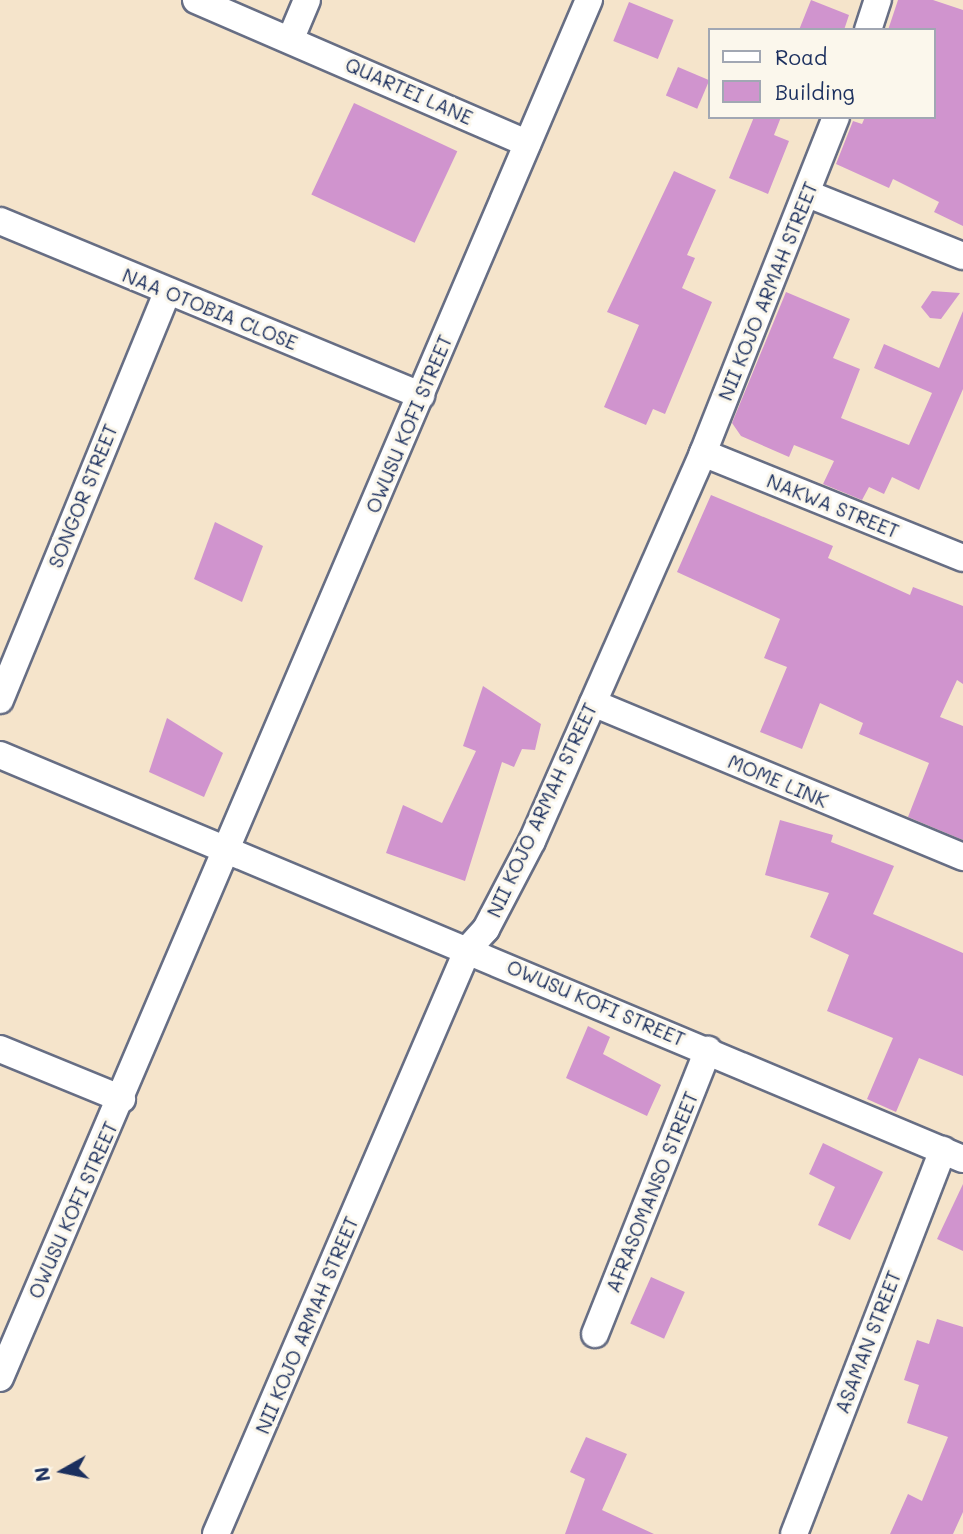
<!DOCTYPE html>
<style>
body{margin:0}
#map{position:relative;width:963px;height:1534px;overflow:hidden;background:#f5e4cb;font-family:Mali,sans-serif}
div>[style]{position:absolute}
.building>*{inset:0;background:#d094ce;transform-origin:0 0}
.roads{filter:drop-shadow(2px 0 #676e84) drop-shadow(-2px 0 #676e84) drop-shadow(0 2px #676e84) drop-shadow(0 -2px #676e84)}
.minor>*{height:26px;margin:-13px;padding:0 13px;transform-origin:13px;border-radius:13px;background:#fff}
span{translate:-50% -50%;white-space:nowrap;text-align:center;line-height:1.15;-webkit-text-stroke:6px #fbf7ec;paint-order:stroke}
.street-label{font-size:19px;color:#1b2f5e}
.legend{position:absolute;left:708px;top:28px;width:228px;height:91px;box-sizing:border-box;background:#fbf7ec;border:2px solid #a1a7b3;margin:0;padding:9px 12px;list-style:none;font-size:21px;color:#1b2f5e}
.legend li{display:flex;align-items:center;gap:14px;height:35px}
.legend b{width:35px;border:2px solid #a1a7b3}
.north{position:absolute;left:28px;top:1436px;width:70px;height:70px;-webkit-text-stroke:5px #fbf7ec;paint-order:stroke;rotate:261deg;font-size:19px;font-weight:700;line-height:28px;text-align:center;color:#1b2f5e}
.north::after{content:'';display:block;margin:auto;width:24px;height:32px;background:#1b2f5e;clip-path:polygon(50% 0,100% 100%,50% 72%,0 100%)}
</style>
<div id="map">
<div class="building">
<div style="clip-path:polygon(811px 0,849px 15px,844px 30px,799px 30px)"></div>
<div style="clip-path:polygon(898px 0,933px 0,963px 10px,963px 226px,934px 212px,939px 202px,893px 179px,889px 188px,836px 164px,853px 121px,862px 124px,865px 117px,933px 117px,933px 30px,888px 30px)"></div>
<div style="left:629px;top:2px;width:48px;height:42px;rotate:22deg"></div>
<div style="left:678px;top:67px;width:34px;height:31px;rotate:23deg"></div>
<div style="left:354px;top:103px;width:114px;height:101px;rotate:25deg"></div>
<div style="clip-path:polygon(754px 117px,781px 117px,774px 135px,789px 141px,768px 194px,729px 178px)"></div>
<div style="clip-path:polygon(674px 171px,716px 190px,687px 255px,695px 258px,682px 288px,712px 302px,665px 414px,653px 409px,646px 425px,604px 407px,639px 325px,607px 312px)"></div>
<div style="clip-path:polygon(932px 291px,960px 293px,941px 319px,930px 318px,921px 307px)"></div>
<div style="clip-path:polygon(786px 292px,850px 319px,833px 358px,860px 369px,841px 418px,909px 445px,932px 393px,874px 368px,884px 344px,939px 368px,963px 311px,963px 389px,919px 490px,892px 477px,884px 494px,869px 487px,862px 500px,823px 484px,834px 461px,794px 445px,789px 457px,741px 436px,732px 423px)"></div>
<div style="clip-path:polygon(711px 495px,833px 546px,828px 558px,910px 595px,913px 587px,963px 606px,963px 684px,957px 680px,940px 717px,963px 726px,963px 840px,908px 817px,929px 763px,859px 734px,863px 723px,820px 703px,802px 749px,760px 732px,787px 667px,764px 658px,780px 619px,677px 572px)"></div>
<div style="clip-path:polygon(215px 522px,263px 546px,242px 602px,194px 579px)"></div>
<div style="clip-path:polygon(483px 686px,541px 724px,535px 750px,522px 749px,514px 767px,502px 762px,465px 881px,386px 853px,403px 805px,442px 823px,476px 751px,463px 746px)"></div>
<div style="clip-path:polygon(167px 718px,223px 753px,204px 797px,149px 772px)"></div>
<div style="clip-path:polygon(780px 820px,833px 835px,831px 842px,894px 866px,873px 914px,963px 953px,963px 1076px,919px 1058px,896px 1112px,867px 1099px,893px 1038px,827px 1011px,849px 955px,810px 937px,829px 893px,765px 875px)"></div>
<div style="clip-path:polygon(588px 1026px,610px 1037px,603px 1054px,661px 1085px,647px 1116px,566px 1078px)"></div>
<div style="clip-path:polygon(823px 1143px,883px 1172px,850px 1240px,818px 1225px,835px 1187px,809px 1174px)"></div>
<div style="clip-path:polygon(963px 1184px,963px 1251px,937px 1239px)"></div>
<div style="left:651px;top:1277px;width:37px;height:51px;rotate:24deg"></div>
<div style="clip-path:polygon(937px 1319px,963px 1327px,963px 1512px,953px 1534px,890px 1534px,908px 1494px,922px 1501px,948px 1437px,907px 1423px,919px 1385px,904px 1380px,917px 1340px,929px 1344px)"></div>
<div style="clip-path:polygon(586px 1437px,627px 1454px,602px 1510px,654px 1534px,565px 1534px,585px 1479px,570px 1472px)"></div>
</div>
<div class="roads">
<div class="minor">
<div style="left:196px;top:0;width:361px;rotate:23.4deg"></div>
<div style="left:868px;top:30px;width:32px;rotate:-72deg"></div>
<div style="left:291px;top:38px;width:41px;rotate:-67.2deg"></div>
<div style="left:808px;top:194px;width:167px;rotate:21.8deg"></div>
<div style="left:0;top:221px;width:456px;rotate:22.5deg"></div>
<div style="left:703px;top:453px;width:280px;rotate:22deg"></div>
<div style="left:0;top:700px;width:441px;rotate:-67.7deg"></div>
<div style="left:593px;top:703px;width:401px;rotate:22.6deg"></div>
<div style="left:0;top:755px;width:1044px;rotate:22.76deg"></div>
<div style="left:0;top:1049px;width:132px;rotate:22.3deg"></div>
<div style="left:595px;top:1334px;width:306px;rotate:-68.3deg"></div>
<div style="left:0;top:1378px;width:1499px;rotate:-66.86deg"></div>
<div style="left:216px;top:1534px;width:637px;rotate:-66.7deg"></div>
<div style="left:468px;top:949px;width:27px;rotate:-48deg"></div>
<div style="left:486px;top:929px;width:99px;rotate:-62.4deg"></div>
<div style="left:532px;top:841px;width:424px;rotate:-66.2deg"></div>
<div style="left:703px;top:453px;width:361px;rotate:-68.4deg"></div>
<div style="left:794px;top:1534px;width:412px;rotate:-68.8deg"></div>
</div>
</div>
<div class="street-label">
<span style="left:409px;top:91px;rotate:24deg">QUARTEI LANE</span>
<span style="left:768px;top:291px;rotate:-68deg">NII KOJO ARMAH STREET</span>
<span style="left:210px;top:309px;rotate:22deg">NAA OTOBIA CLOSE</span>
<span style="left:409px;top:424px;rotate:-67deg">OWUSU KOFI STREET</span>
<span style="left:83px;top:496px;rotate:-68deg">SONGOR STREET</span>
<span style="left:833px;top:506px;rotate:22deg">NAKWA STREET</span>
<span style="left:778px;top:781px;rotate:23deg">MOME LINK</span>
<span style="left:542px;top:810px;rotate:-65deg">NII KOJO ARMAH STREET</span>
<span style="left:596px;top:1003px;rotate:23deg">OWUSU KOFI STREET</span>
<span style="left:652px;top:1192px;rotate:-68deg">AFRASOMANSO STREET</span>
<span style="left:73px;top:1210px;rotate:-66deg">OWUSU KOFI STREET</span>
<span style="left:307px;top:1325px;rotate:-67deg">NII KOJO ARMAH STREET</span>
<span style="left:868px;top:1342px;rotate:-69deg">ASAMAN STREET</span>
</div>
<ul class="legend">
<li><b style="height:9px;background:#fff"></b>Road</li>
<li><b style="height:19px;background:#d094ce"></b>Building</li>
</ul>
<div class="north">N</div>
</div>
